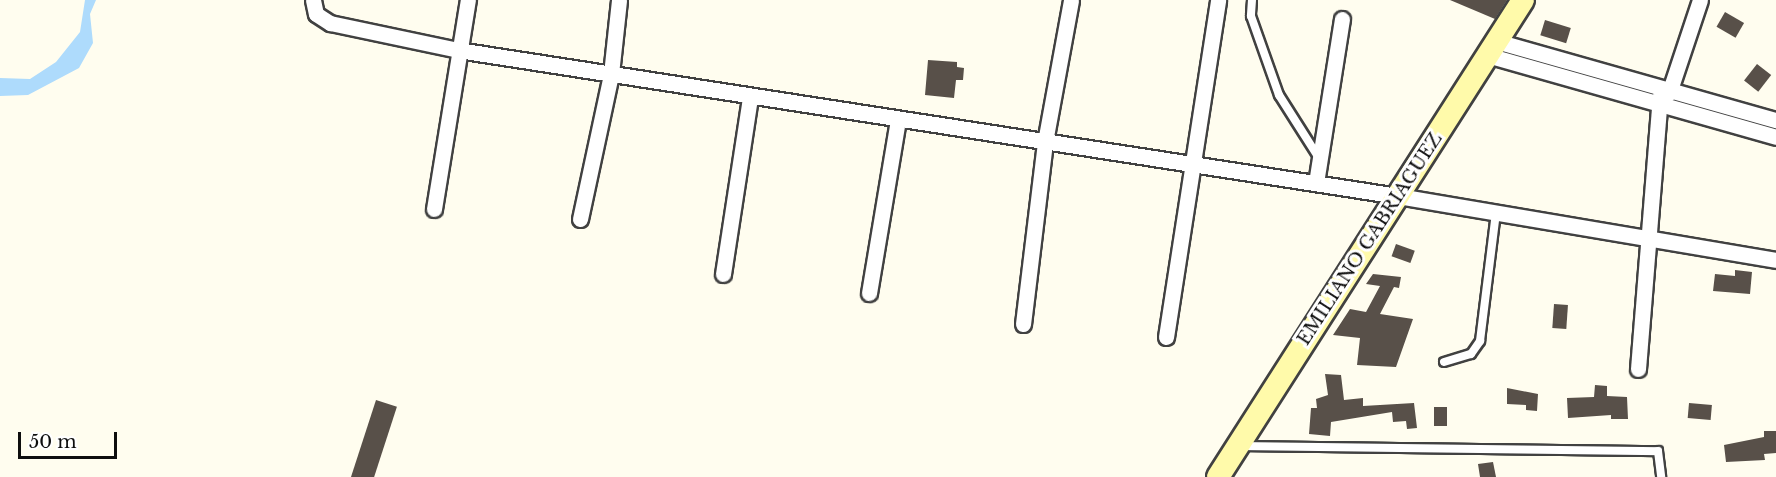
<!DOCTYPE html>
<style>
body{margin:0}
#map{position:relative;width:1776px;height:477px;overflow:hidden;background:#fffdef;font-family:"Libre Baskerville",serif}
div>[style]{position:absolute}
.water>*{inset:0;background:#aedbfc}
.building>*{inset:0;background:#585049;transform-origin:0 0}
.roads{filter:drop-shadow(2px 0 #414141) drop-shadow(-2px 0 #414141) drop-shadow(0 2px #414141) drop-shadow(0 -2px #414141)}
.service>*{height:8px;margin:-4px;padding:0 4px;transform-origin:4px;border-radius:4px;background:#fff}
.minor>*{height:15px;margin:-7.5px;padding:0 7.5px;transform-origin:7.5px;border-radius:7.5px;background:#fff}
.secondary>*{height:22px;margin:-11px;padding:0 11px;transform-origin:11px;border-radius:11px;background:#fffaaa}
span{translate:-50% -50%;white-space:nowrap;text-align:center;line-height:1.15;-webkit-text-stroke:6px #fff;paint-order:stroke}
.street-label{font-size:18px;color:#0e0e0e}
.scale{position:absolute;left:18px;top:432px;width:99px;height:27px;box-sizing:border-box;border:3px solid #0e0e0e;border-top:0;padding-left:8px;font-size:18px;line-height:21px;white-space:nowrap;color:#0e0e0e;-webkit-text-stroke:4px #fff;paint-order:stroke}
</style>
<div id="map">
<div class="water">
<div style="clip-path:polygon(85px 0,96px 0,90px 14px,93px 43px,79px 68px,28px 95px,0 96px,0 78px,30px 79px,56px 62px,80px 32px)"></div>
</div>
<div class="building">
<div style="clip-path:polygon(1450px 0,1507px 0,1495px 19px)"></div>
<div style="left:1725px;top:12px;width:22px;height:17px;rotate:30deg"></div>
<div style="left:1545px;top:20px;width:27px;height:16px;rotate:17deg"></div>
<div style="clip-path:polygon(928px 60px,957px 62px,957px 67px,964px 68px,963px 80px,956px 80px,954px 98px,925px 95px)"></div>
<div style="left:1757px;top:64px;width:18px;height:21px;rotate:38deg"></div>
<div style="left:1396px;top:244px;width:20px;height:13px;rotate:20deg"></div>
<div style="clip-path:polygon(1735px 270px,1752px 272px,1750px 294px,1713px 291px,1715px 274px,1735px 276px)"></div>
<div style="clip-path:polygon(1373px 274px,1401px 277px,1399px 288px,1394px 287px,1380px 314px,1413px 319px,1396px 367px,1357px 365px,1360px 338px,1333px 335px,1350px 309px,1366px 312px,1380px 286px,1366px 284px)"></div>
<div style="left:1554px;top:304px;width:14px;height:24px;rotate:4deg"></div>
<div style="clip-path:polygon(1325px 374px,1341px 375px,1344px 400px,1363px 398px,1363px 406px,1414px 403px,1417px 428px,1407px 429px,1406px 421px,1393px 422px,1392px 412px,1331px 422px,1330px 436px,1309px 434px,1311px 408px,1317px 408px,1316px 399px,1328px 395px)"></div>
<div style="clip-path:polygon(1595px 385px,1607px 386px,1607px 396px,1627px 397px,1628px 419px,1611px 419px,1611px 415px,1568px 418px,1567px 398px,1594px 397px)"></div>
<div style="clip-path:polygon(1507px 388px,1538px 394px,1537px 411px,1526px 410px,1526px 405px,1507px 404px)"></div>
<div style="left:376px;top:400px;width:22px;height:81px;rotate:18deg"></div>
<div style="left:1689px;top:403px;width:23px;height:15px;rotate:5deg"></div>
<div style="left:1434px;top:407px;width:13px;height:19px"></div>
<div style="clip-path:polygon(1764px 431px,1776px 431px,1776px 453px,1764px 454px,1765px 460px,1726px 462px,1724px 445px,1764px 437px)"></div>
<div style="clip-path:polygon(1493px 462px,1496px 477px,1480px 477px,1478px 464px)"></div>
</div>
<div class="roads">
<div class="service">
<div style="left:1252px;top:0;width:16px;rotate:94deg"></div>
<div style="left:1251px;top:16px;width:84px;rotate:70.5deg"></div>
<div style="left:1279px;top:95px;width:75px;rotate:57.6deg"></div>
<div style="left:1444px;top:362px;width:28px;rotate:-17deg"></div>
<div style="left:1471px;top:354px;width:16px;rotate:-55deg"></div>
<div style="left:1480px;top:341px;width:130px;rotate:-82.9deg"></div>
<div style="left:1242px;top:446px;width:416px;rotate:0.7deg"></div>
<div style="left:1658px;top:451px;width:26px;rotate:83deg"></div>
</div>
<div class="minor">
<div style="left:313px;top:0;width:14px;rotate:78deg"></div>
<div style="left:316px;top:14px;width:17px;rotate:33deg"></div>
<div style="left:330px;top:23px;width:131px;rotate:11.9deg"></div>
<div style="left:458px;top:50px;width:951px;rotate:8.83deg"></div>
<div style="left:1398px;top:196px;width:383px;rotate:9.6deg"></div>
<div style="left:1496px;top:41px;width:291px;rotate:15.8deg"></div>
<div style="left:1487px;top:55px;width:300px;rotate:15.8deg"></div>
<div style="left:1669px;top:93px;width:98px;rotate:-71.6deg"></div>
<div style="left:1316px;top:183px;width:166px;rotate:-81deg"></div>
<div style="left:434px;top:209px;width:212px;rotate:-80.8deg"></div>
<div style="left:580px;top:219px;width:148px;rotate:-77.9deg"></div>
<div style="left:611px;top:74px;width:74px;rotate:-83.8deg"></div>
<div style="left:723px;top:274px;width:179px;rotate:-81.3deg"></div>
<div style="left:869px;top:293px;width:175px;rotate:-80.5deg"></div>
<div style="left:1023px;top:324px;width:183px;rotate:-83.1deg"></div>
<div style="left:1045px;top:142px;width:144px;rotate:-79.6deg"></div>
<div style="left:1166px;top:337px;width:341px;rotate:-81.2deg"></div>
<div style="left:1638px;top:369px;width:274px;rotate:-85.4deg"></div>
</div>
<div class="secondary">
<div style="left:1218px;top:477px;width:566px;rotate:-57.4deg"></div>
</div>
</div>
<div class="street-label">
<span style="left:1370px;top:239px;rotate:-57deg">EMILIANO GABRIAGUEZ</span>
</div>
<div class="scale">50 m</div>
</div>
